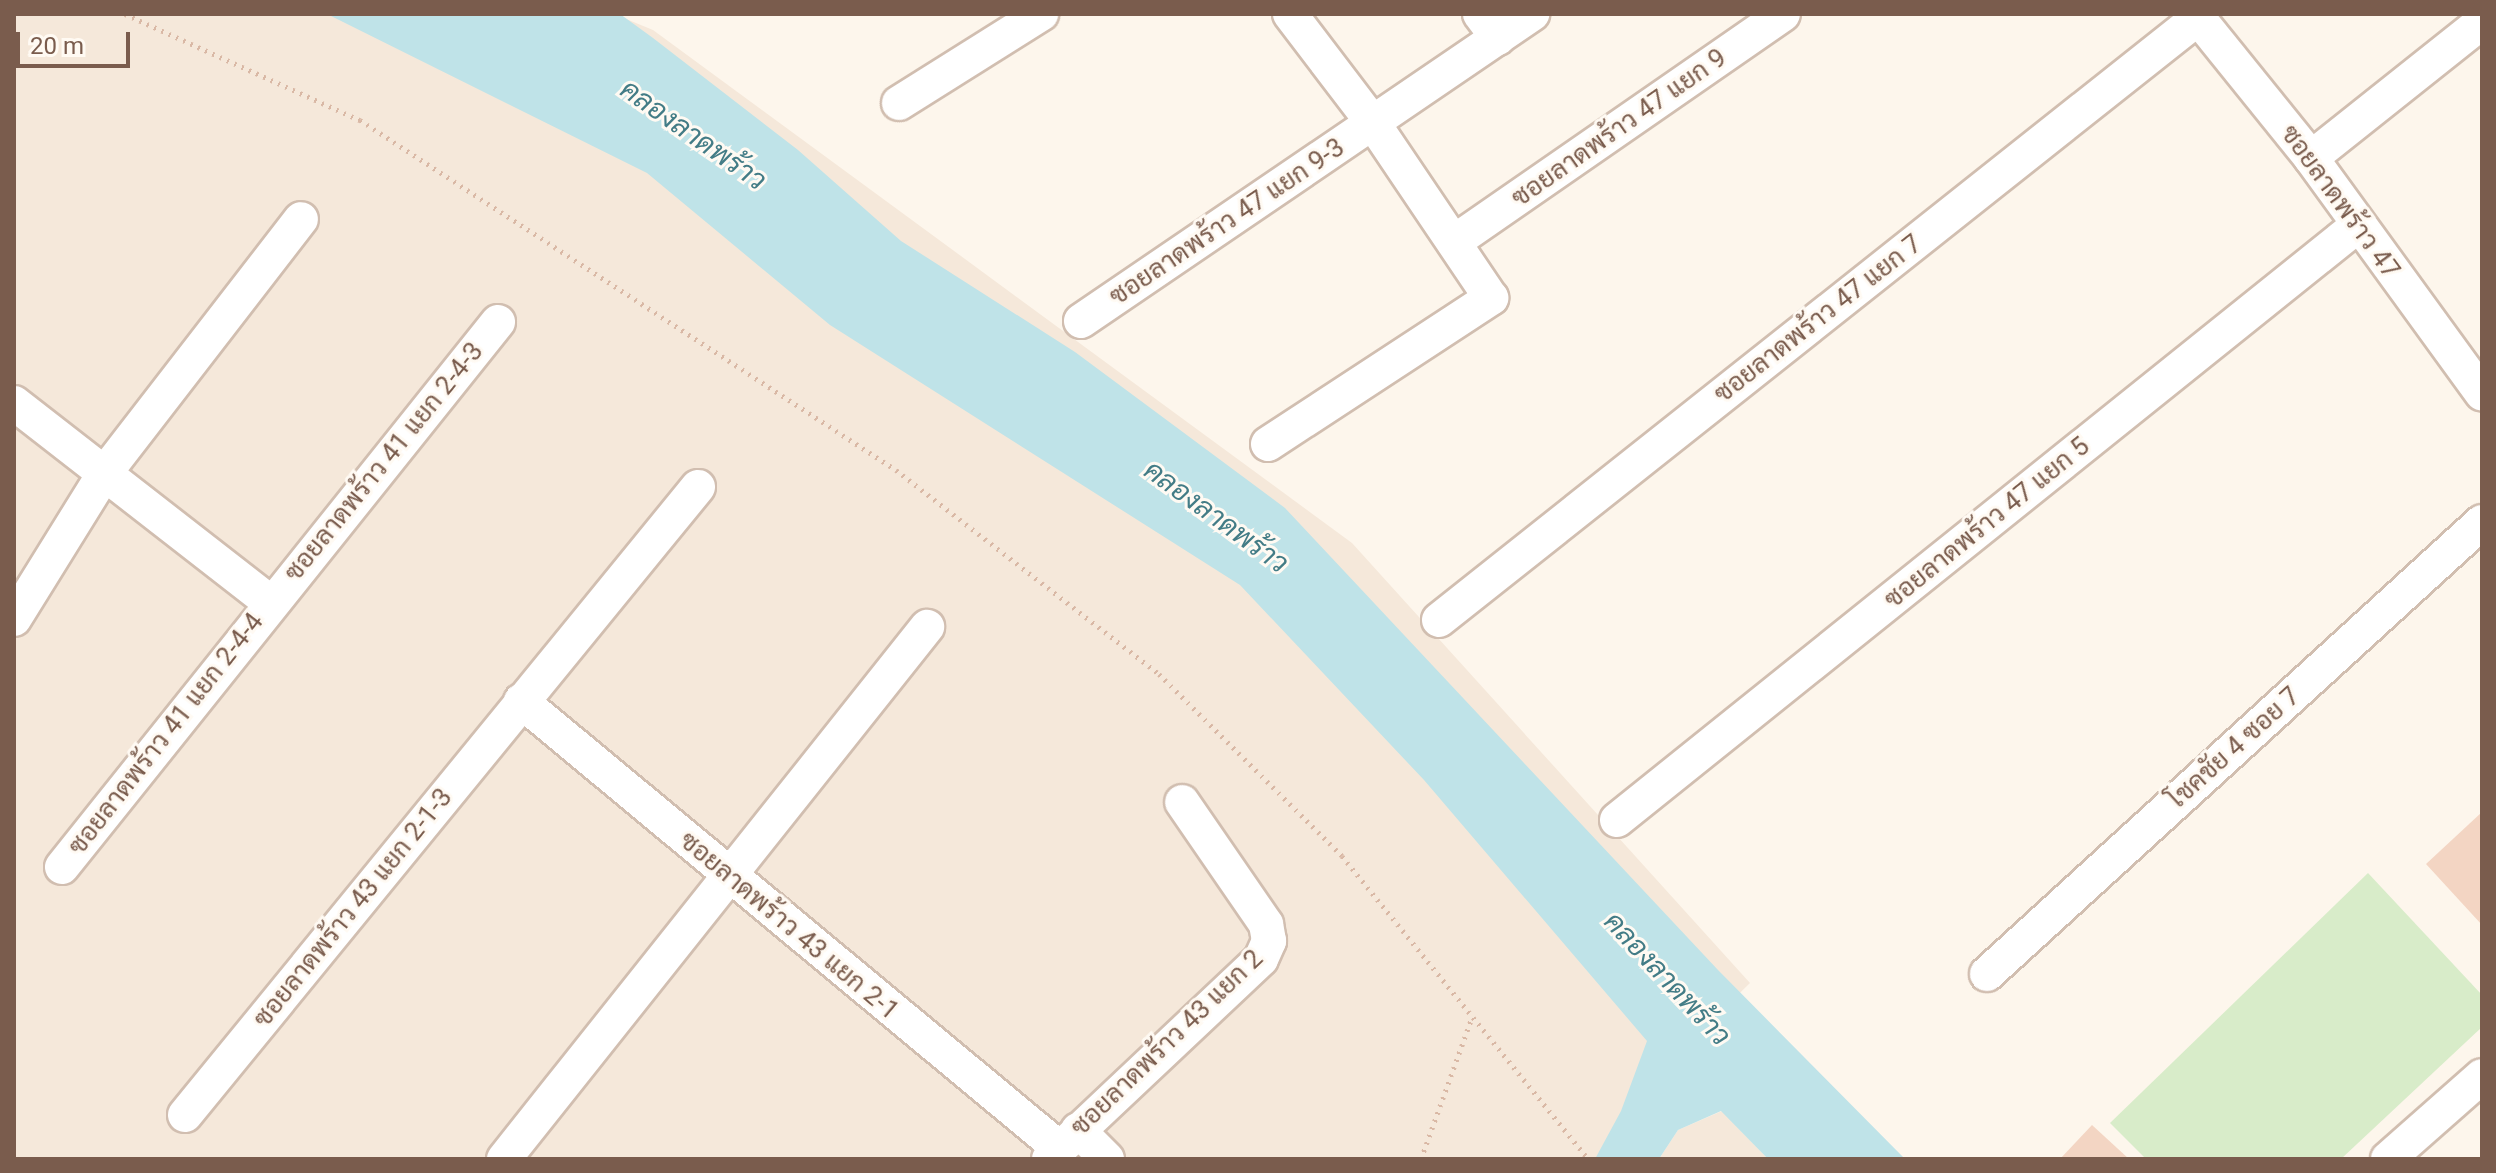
<!DOCTYPE html>
<meta charset="utf-8">
<style>
body{margin:0}
#map{position:relative;width:2496px;height:1173px;overflow:hidden;background:#fdf6ec;font-family:Roboto,Sarabun,sans-serif}
div>[style]{position:absolute}
.residential>*{inset:0;background:#f5e8da}
.green>*{inset:0;background:#d8ecc9}
.water>*{inset:0;background:#bfe3e8}
.building>*{inset:0;background:#f3d5c3}
.path>*{height:5px;margin-top:-2.5px;transform-origin:0;background:repeating-linear-gradient(90deg,#d9b8a5 0 2px,transparent 0 8px)}
.roads{filter:drop-shadow(2px 0 #d1beb0) drop-shadow(-2px 0 #d1beb0) drop-shadow(0 2px #d1beb0) drop-shadow(0 -2px #d1beb0)}
.minor>*{height:34px;margin:-17px;padding:0 17px;transform-origin:17px;border-radius:17px;background:#fff}
span{translate:-50% -50%;white-space:nowrap;text-align:center;line-height:1.15;-webkit-text-stroke:6px #fffaf3;paint-order:stroke}
.street-label{font-size:26px;color:#7a5c4d}
.water-label{font-size:28px;color:#437c86;font-style:italic}
.frame{position:absolute;inset:0;border:16px solid #7a5c4d;pointer-events:none}
.scale{position:absolute;left:16px;top:32px;width:114px;height:36px;box-sizing:border-box;border:4px solid #7a5c4d;border-top:0;padding-left:10px;font-size:24px;line-height:28px;white-space:nowrap;color:#7a5c4d;-webkit-text-stroke:6px #fffaf3;paint-order:stroke}
</style>
<div id="map">
<div class="residential">
<div style="clip-path:polygon(14px 14px,614px 14px,653px 30px,1352px 543px,1750px 983px,1707px 1025px,1617px 1159px,14px 1159px)"></div>
<div style="clip-path:polygon(1722px 1111px,1768px 1159px,1659px 1159px,1678px 1130px)"></div>
</div>
<div class="green">
<div style="clip-path:polygon(2368px 873px,2482px 995px,2482px 1027px,2341px 1159px,2146px 1159px,2110px 1123px)"></div>
</div>
<div class="water">
<div style="clip-path:polygon(327px 14px,620px 14px,653px 38px,798px 150px,901px 241px,1075px 352px,1285px 508px,1718px 970px,1905px 1159px,1768px 1159px,1721px 1111px,1678px 1130px,1659px 1159px,1595px 1159px,1621px 1111px,1647px 1041px,1424px 780px,1240px 585px,830px 325px,647px 173px)"></div>
</div>
<div class="building">
<div style="clip-path:polygon(2482px 812px,2482px 925px,2426px 864px)"></div>
<div style="clip-path:polygon(2092px 1125px,2129px 1159px,2060px 1159px)"></div>
</div>
<div class="path">
<div style="left:125px;top:14px;width:258px;rotate:24.3deg"></div>
<div style="left:360px;top:120px;width:640px;rotate:33.14deg"></div>
<div style="left:896px;top:470px;width:333px;rotate:37.8deg"></div>
<div style="left:1159px;top:674px;width:258px;rotate:44.8deg"></div>
<div style="left:1342px;top:856px;width:390px;rotate:50.9deg"></div>
<div style="left:1421px;top:1159px;width:151px;rotate:-70.2deg"></div>
</div>
<div class="roads">
<div class="minor">
<div style="left:1480px;top:14px;width:30px;rotate:53deg"></div>
<div style="left:2195px;top:14px;width:185px;rotate:51.1deg"></div>
<div style="left:2311px;top:158px;width:291px;rotate:54deg"></div>
<div style="left:899px;top:103px;width:168px;rotate:-32.1deg"></div>
<div style="left:2311px;top:158px;width:218px;rotate:-38.5deg"></div>
<div style="left:1454px;top:242px;width:400px;rotate:-34.7deg"></div>
<div style="left:1081px;top:321px;width:546px;rotate:-34.24deg"></div>
<div style="left:14px;top:403px;width:324px;rotate:37.9deg"></div>
<div style="left:1268px;top:444px;width:267px;rotate:-33.2deg"></div>
<div style="left:1491px;top:298px;width:211px;rotate:-124deg"></div>
<div style="left:1373px;top:123px;width:137px;rotate:-127.3deg"></div>
<div style="left:14px;top:619px;width:171px;rotate:-58.2deg"></div>
<div style="left:104px;top:474px;width:322px;rotate:-52.3deg"></div>
<div style="left:1439px;top:620px;width:969px;rotate:-38.42deg"></div>
<div style="left:521px;top:701px;width:699px;rotate:39.72deg"></div>
<div style="left:1617px;top:820px;width:949px;rotate:-38.75deg"></div>
<div style="left:62px;top:867px;width:698px;rotate:-51.34deg"></div>
<div style="left:1987px;top:974px;width:670px;rotate:-42.4deg"></div>
<div style="left:185px;top:1115px;width:811px;rotate:-50.76deg"></div>
<div style="left:1078px;top:1130px;width:41px;rotate:45deg"></div>
<div style="left:504px;top:1159px;width:680px;rotate:-51.51deg"></div>
<div style="left:1049px;top:1159px;width:291px;rotate:-43.3deg"></div>
<div style="left:1261px;top:959px;width:20px;rotate:-66deg"></div>
<div style="left:1269px;top:941px;width:17px;rotate:-100deg"></div>
<div style="left:1266px;top:924px;width:148px;rotate:-124.5deg"></div>
<div style="left:2388px;top:1159px;width:125px;rotate:-41.4deg"></div>
</div>
</div>
<div class="street-label">
<span style="left:1619px;top:128px;rotate:-35deg">ซอยลาดพร้าว 47 แยก 9</span>
<span style="left:2340px;top:202px;rotate:54deg">ซอยลาดพร้าว 47</span>
<span style="left:1227px;top:222px;rotate:-34deg">ซอยลาดพร้าว 47 แยก 9-3</span>
<span style="left:1818px;top:319px;rotate:-38deg">ซอยลาดพร้าว 47 แยก 7</span>
<span style="left:384px;top:462px;rotate:-51deg">ซอยลาดพร้าว 41 แยก 2-4-3</span>
<span style="left:1987px;top:523px;rotate:-39deg">ซอยลาดพร้าว 47 แยก 5</span>
<span style="left:166px;top:734px;rotate:-52deg">ซอยลาดพร้าว 41 แยก 2-4-4</span>
<span style="left:2234px;top:748px;rotate:-42deg">โชคชัย 4 ซอย 7</span>
<span style="left:353px;top:908px;rotate:-51deg">ซอยลาดพร้าว 43 แยก 2-1-3</span>
<span style="left:789px;top:926px;rotate:40deg">ซอยลาดพร้าว 43 แยก 2-1</span>
<span style="left:1167px;top:1043px;rotate:-44deg">ซอยลาดพร้าว 43 แยก 2</span>
</div>
<div class="water-label">
<span style="left:693px;top:135px;rotate:35deg">คลองลาดพร้าว</span>
<span style="left:1216px;top:517px;rotate:36deg">คลองลาดพร้าว</span>
<span style="left:1667px;top:979px;rotate:47deg">คลองลาดพร้าว</span>
</div>
<div class="frame"></div>
<div class="scale">20 m</div>
</div>
